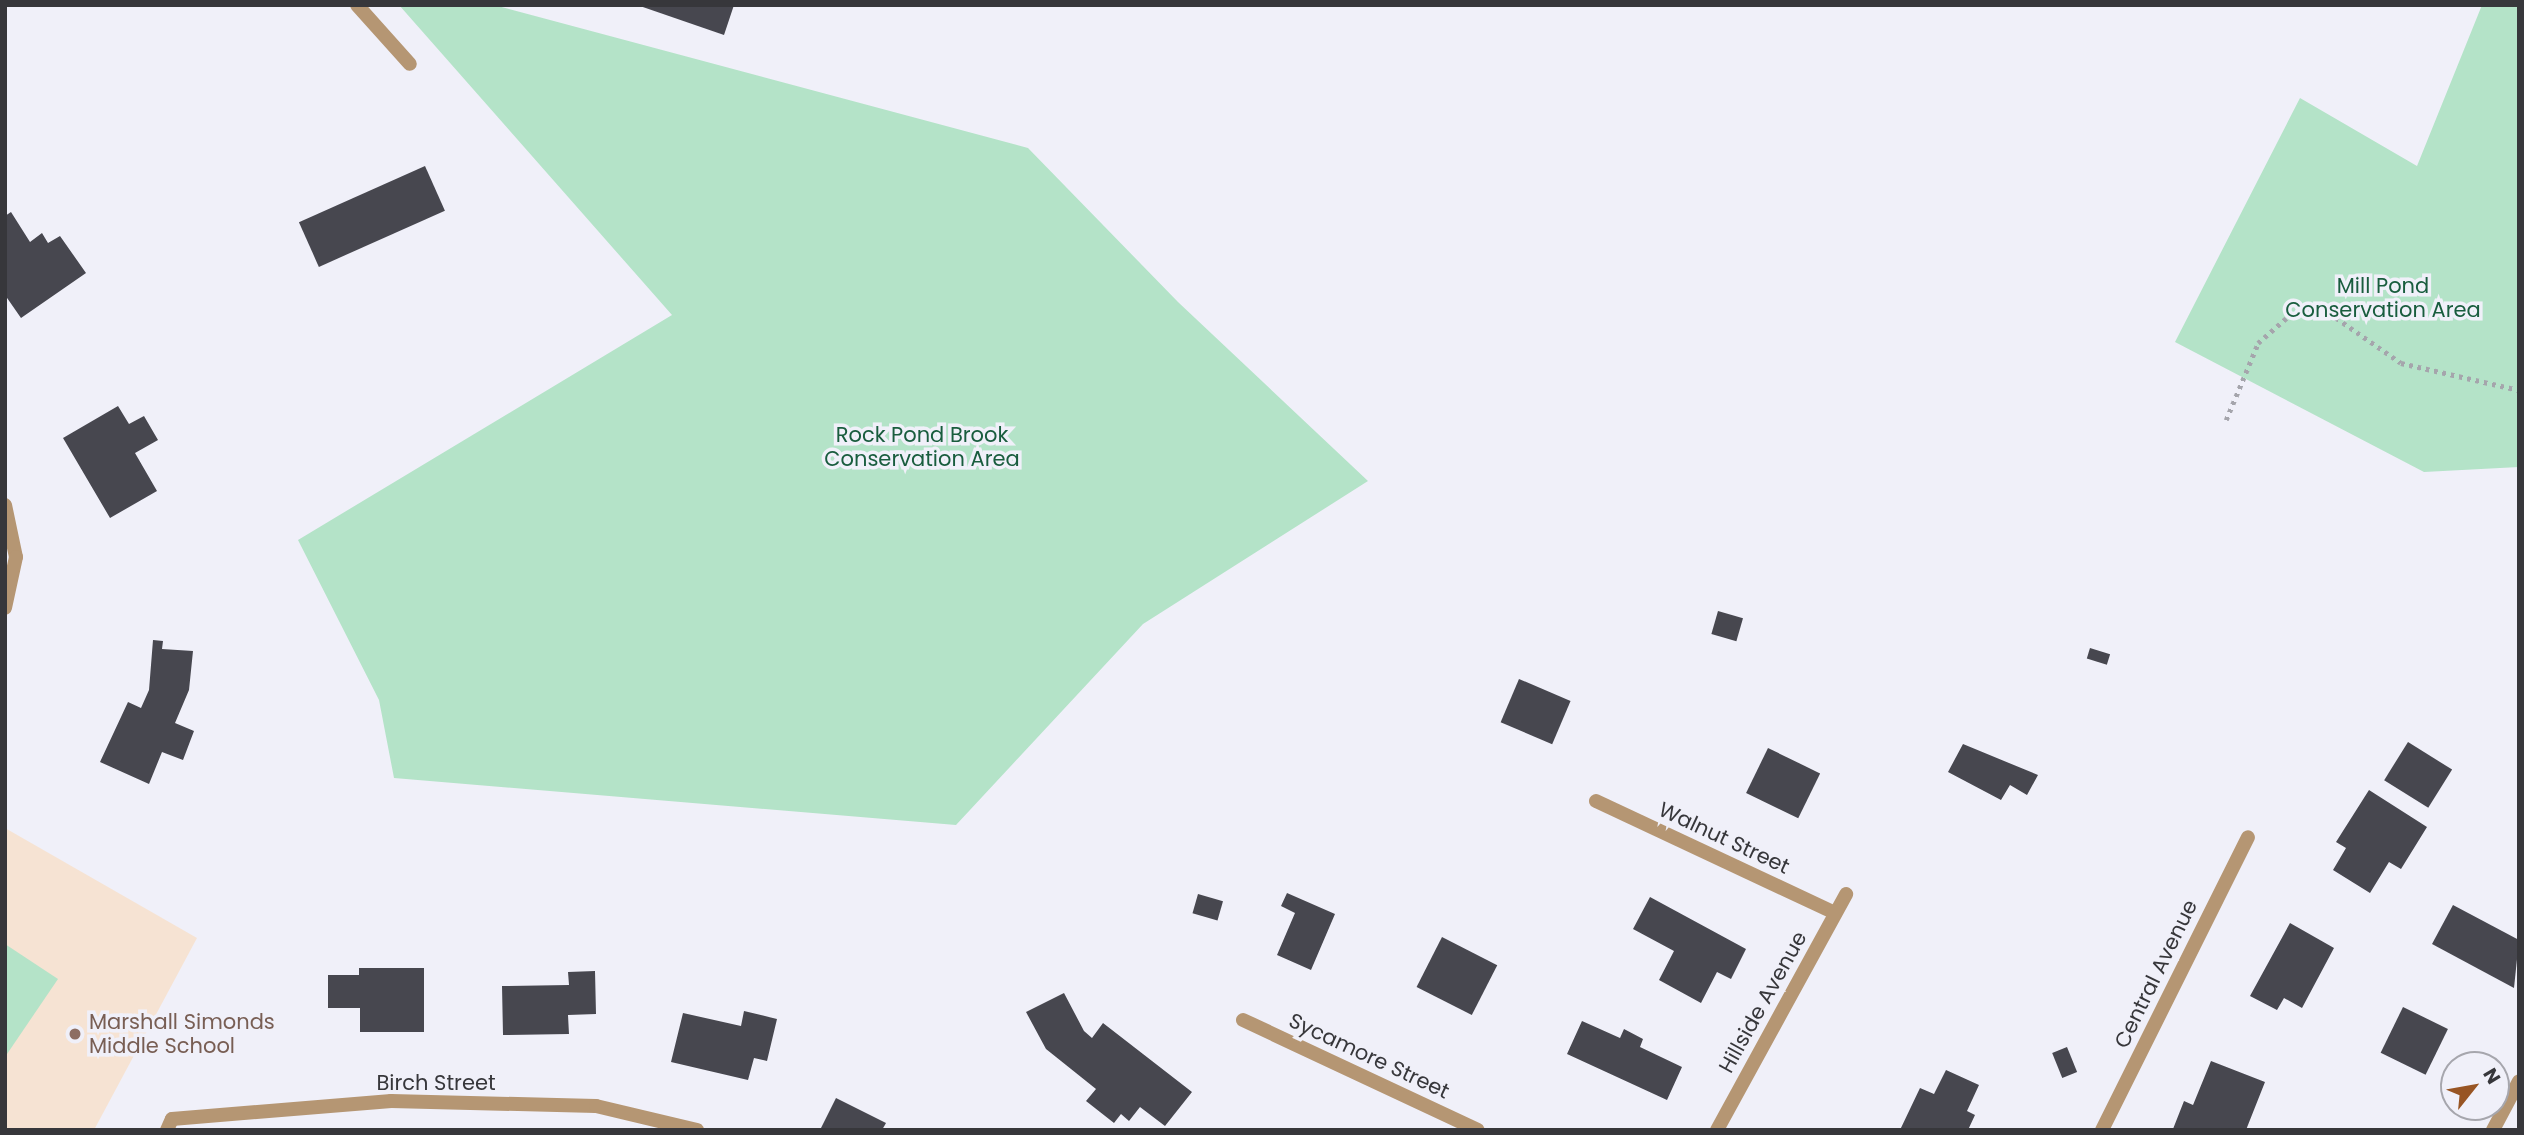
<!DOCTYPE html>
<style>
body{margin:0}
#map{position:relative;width:2524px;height:1135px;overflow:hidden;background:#f0f0f9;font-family:Poppins,sans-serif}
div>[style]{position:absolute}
.education>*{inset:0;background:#f6e3d3}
.green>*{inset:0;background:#b4e3c8}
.building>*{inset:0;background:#47474f;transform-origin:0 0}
.path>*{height:4.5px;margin-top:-2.25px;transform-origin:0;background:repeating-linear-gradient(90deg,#a5a5ac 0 3.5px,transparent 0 8.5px)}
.minor>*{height:14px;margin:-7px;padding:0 7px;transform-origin:7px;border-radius:7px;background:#b59673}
.dots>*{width:19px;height:19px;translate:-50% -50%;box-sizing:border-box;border:4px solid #f0f0f9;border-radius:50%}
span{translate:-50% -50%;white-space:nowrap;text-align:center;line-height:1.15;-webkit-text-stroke:7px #f0f0f9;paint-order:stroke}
.park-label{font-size:21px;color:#195d3e}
.street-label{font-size:21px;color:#37373b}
.education-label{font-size:21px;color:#785e54}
.left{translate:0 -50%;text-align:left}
.frame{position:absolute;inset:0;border:7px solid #37373b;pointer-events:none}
.north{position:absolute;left:2440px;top:1051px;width:70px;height:70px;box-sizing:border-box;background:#f0f0f9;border:2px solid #a6a6ad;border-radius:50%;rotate:59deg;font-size:19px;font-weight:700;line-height:28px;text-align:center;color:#37373b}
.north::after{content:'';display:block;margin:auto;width:24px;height:32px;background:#985524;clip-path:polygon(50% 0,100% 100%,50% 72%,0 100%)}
</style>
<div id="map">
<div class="education">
<div style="clip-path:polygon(5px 828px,197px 938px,94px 1130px,5px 1130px)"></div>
</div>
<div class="green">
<div style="clip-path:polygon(399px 5px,494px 5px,1028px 148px,1178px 302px,1368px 481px,1143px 624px,956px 825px,394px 778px,379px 700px,298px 540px,672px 315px)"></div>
<div style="clip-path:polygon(2482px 5px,2519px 5px,2519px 467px,2424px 472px,2175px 342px,2300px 98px,2417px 166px)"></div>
<div style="clip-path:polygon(5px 944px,58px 979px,5px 1057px)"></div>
</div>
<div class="building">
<div style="clip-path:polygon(637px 5px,734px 5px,724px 35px)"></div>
<div style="left:425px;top:166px;width:49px;height:138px;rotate:66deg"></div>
<div style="clip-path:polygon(11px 212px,30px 242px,42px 233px,48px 243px,60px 236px,86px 273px,21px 318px,5px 295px,5px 216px)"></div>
<div style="clip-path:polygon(118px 406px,129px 424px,144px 416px,158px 440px,135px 453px,157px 491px,110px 518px,63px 438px)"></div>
<div style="left:1718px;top:611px;width:26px;height:24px;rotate:16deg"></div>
<div style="clip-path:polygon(153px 640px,163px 641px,162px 649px,193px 651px,189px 690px,175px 723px,194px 731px,183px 760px,162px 752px,149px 784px,100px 762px,128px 702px,141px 708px,149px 690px)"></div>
<div style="left:2090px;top:648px;width:21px;height:11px;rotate:17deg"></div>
<div style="left:1519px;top:679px;width:56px;height:47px;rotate:23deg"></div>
<div style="left:2408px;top:742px;width:52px;height:45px;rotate:32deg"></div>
<div style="clip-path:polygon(1963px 744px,2038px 775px,2027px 795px,2010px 785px,2001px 800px,1948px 772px)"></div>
<div style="left:1768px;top:748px;width:58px;height:50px;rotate:26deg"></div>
<div style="clip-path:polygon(2369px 790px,2427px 827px,2401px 869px,2389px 862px,2370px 893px,2333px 870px,2346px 848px,2336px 842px)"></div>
<div style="clip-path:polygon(1287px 893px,1335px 914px,1311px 970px,1277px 955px,1295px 913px,1281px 906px)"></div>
<div style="left:1198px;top:894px;width:26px;height:20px;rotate:16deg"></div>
<div style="clip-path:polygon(1650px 897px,1746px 949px,1731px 979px,1717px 972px,1701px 1003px,1659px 980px,1674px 951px,1633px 929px)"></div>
<div style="clip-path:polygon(2453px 905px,2519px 940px,2514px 988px,2432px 944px)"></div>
<div style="clip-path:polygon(2290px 923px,2334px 948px,2302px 1008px,2284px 998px,2277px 1010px,2250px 996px)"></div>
<div style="left:1442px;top:937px;width:62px;height:56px;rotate:27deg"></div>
<div style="clip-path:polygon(359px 968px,424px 968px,424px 1032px,360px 1032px,360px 1008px,328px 1008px,328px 975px,359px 975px)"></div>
<div style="clip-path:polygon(595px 971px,596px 1014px,568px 1015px,569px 1034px,503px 1035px,502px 986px,569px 985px,568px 972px)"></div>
<div style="clip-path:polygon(1064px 993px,1084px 1031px,1092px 1038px,1103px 1023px,1192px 1092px,1165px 1126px,1140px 1107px,1129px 1121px,1121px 1114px,1114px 1123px,1086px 1101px,1096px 1089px,1046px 1049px,1026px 1012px)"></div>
<div style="left:2403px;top:1007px;width:50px;height:51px;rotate:26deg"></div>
<div style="clip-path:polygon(744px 1011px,777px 1019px,767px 1061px,754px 1058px,748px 1080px,671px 1062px,683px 1013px,741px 1026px)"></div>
<div style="clip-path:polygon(1582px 1021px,1620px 1038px,1624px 1029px,1643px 1039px,1640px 1047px,1682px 1067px,1667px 1100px,1567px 1054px)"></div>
<div style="left:2067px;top:1047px;width:27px;height:16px;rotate:68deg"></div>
<div style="clip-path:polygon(2211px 1061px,2265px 1082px,2246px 1130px,2173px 1129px,2184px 1101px,2193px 1105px)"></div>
<div style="clip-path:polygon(1946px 1070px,1979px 1085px,1967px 1111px,1975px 1115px,1968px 1130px,1900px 1130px,1920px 1088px,1934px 1094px)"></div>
<div style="clip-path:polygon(836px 1098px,886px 1123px,882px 1130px,820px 1130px)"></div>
</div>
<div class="path">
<div style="left:2226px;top:420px;width:83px;rotate:-67.4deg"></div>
<div style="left:2258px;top:343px;width:56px;rotate:-41.4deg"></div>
<div style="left:2300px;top:306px;width:22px;rotate:5deg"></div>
<div style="left:2322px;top:308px;width:96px;rotate:34.8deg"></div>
<div style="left:2401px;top:363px;width:121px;rotate:12.9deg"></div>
</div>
<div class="minor">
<div style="left:357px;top:5px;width:79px;rotate:48.1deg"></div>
<div style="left:5px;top:505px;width:53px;rotate:78.1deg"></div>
<div style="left:16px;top:557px;width:52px;rotate:102.2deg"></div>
<div style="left:1596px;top:801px;width:264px;rotate:25.1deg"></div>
<div style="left:1243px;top:1020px;width:259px;rotate:25.1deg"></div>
<div style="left:167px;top:1130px;width:12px;rotate:-66deg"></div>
<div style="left:172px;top:1119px;width:220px;rotate:-4.7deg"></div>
<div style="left:391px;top:1101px;width:205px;rotate:1.4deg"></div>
<div style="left:596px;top:1106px;width:104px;rotate:13.4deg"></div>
<div style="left:1717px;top:1130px;width:269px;rotate:-61.3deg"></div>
<div style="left:2102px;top:1130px;width:327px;rotate:-63.5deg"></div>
<div style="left:2493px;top:1130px;width:55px;rotate:-62deg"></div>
</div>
<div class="dots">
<div style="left:75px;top:1034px;background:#8d6e63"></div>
</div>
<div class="park-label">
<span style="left:2383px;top:298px">Mill Pond<br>Conservation Area</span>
<span style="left:922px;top:447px">Rock Pond Brook<br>Conservation Area</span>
</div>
<div class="street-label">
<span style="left:1724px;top:838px;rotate:25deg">Walnut Street</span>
<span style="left:2156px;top:974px;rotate:-64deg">Central Avenue</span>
<span style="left:1763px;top:1002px;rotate:-61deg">Hillside Avenue</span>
<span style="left:1369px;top:1056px;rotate:25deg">Sycamore Street</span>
<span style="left:436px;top:1083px">Birch Street</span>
</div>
<div class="education-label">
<span class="left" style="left:89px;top:1034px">Marshall Simonds<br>Middle School</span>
</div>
<div class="frame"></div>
<div class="north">N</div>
</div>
